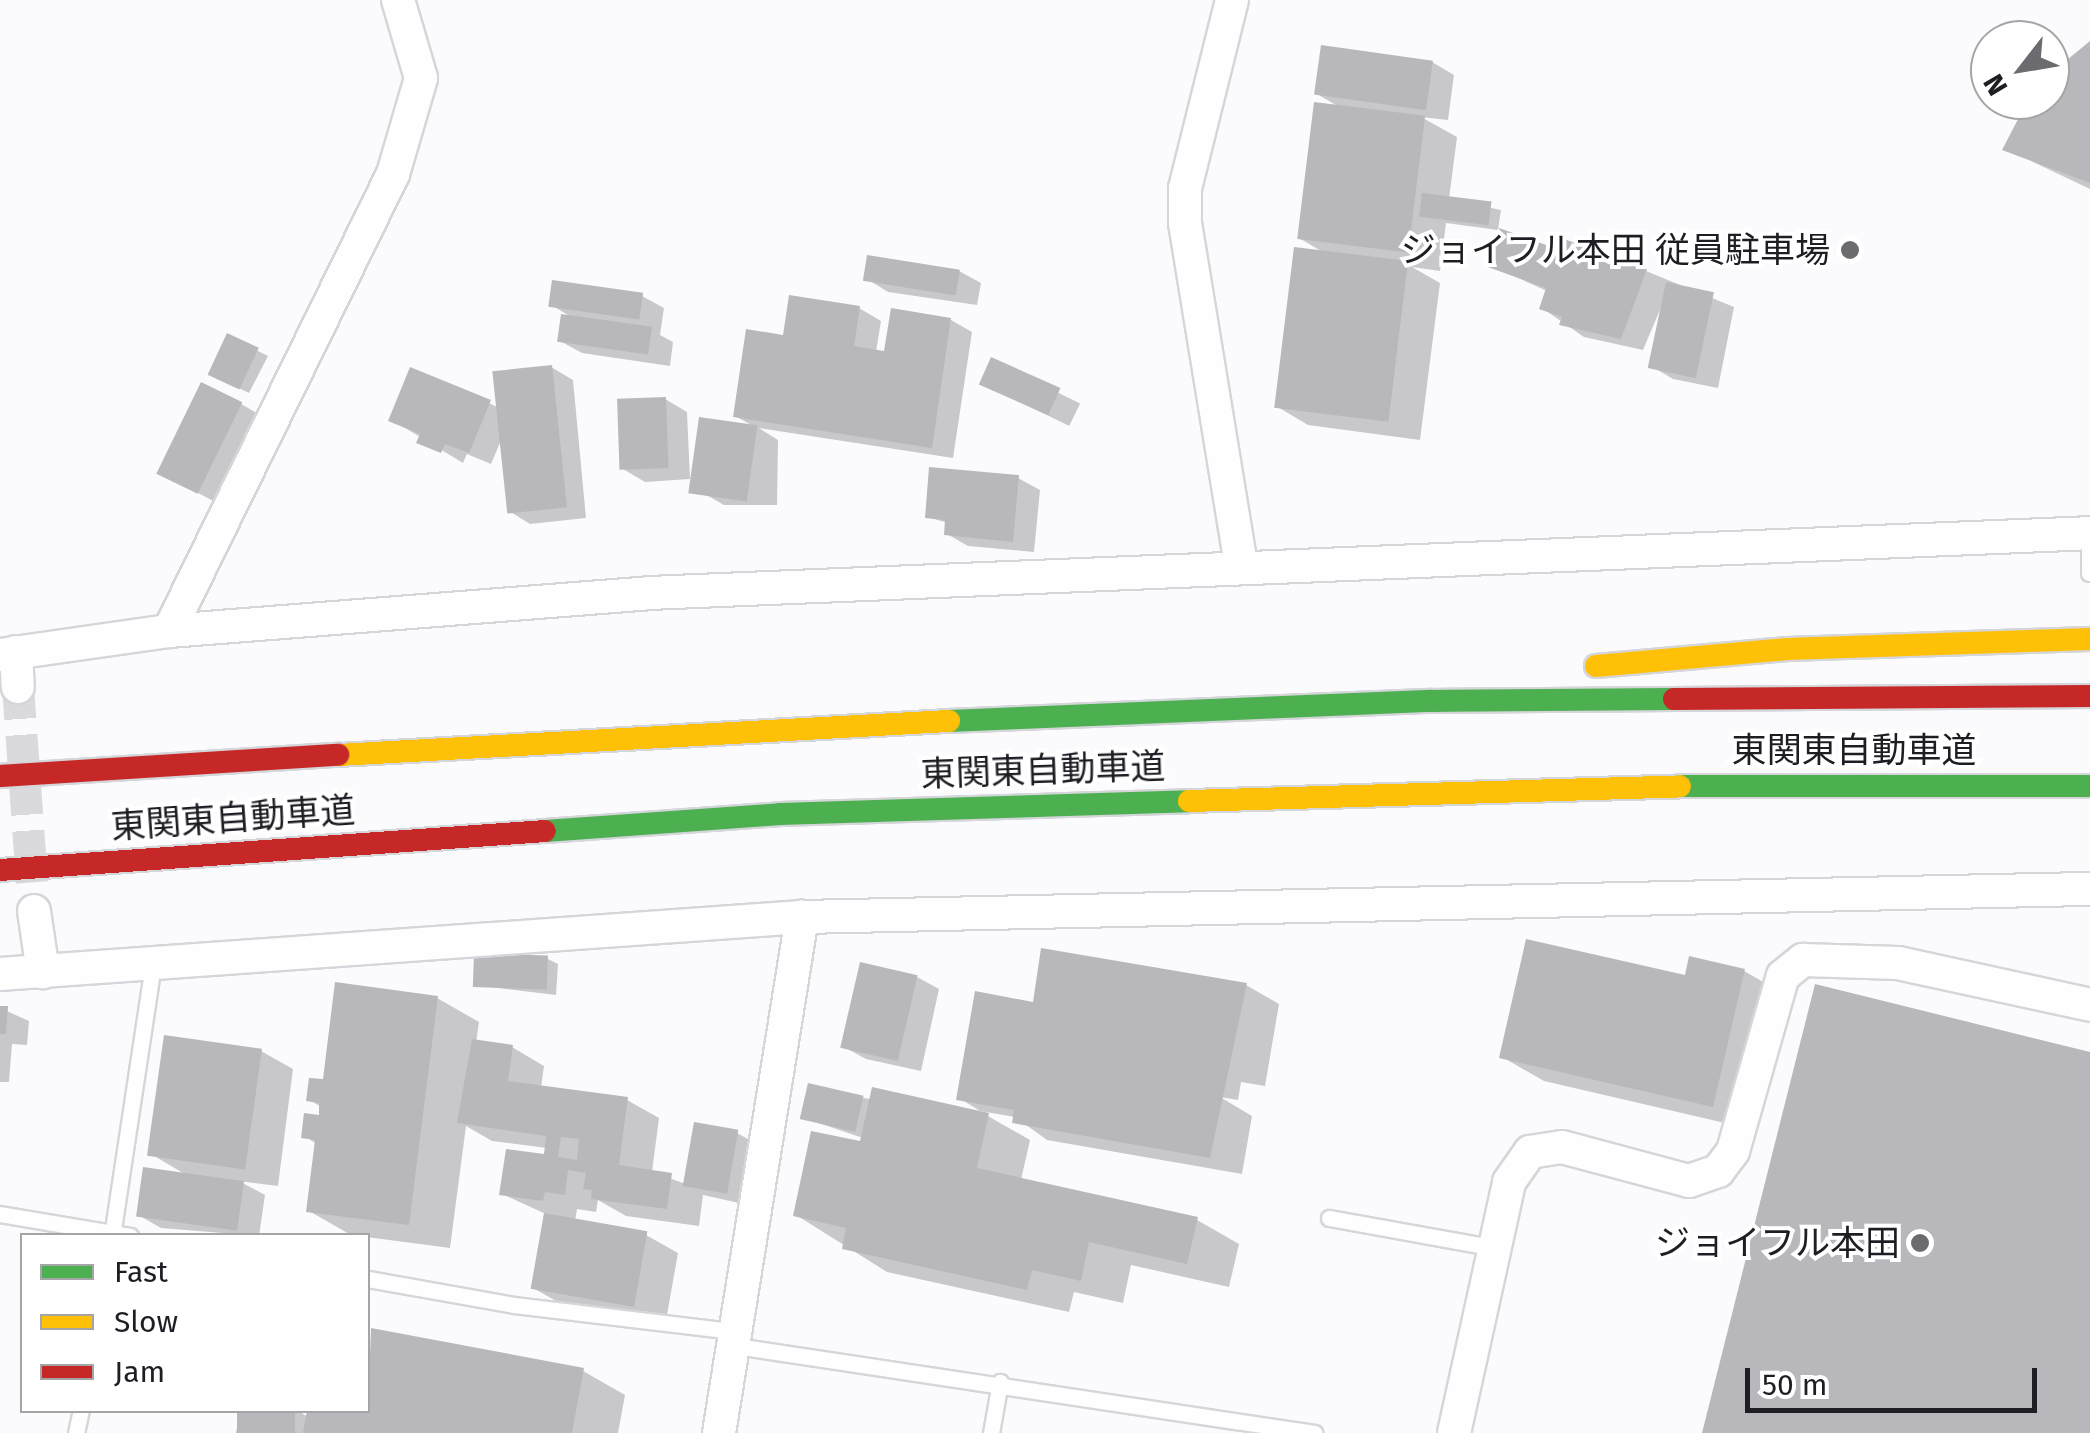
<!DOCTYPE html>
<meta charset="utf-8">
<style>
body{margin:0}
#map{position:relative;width:2090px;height:1433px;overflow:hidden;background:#fbfbfd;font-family:"Fira Sans","Noto Sans JP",sans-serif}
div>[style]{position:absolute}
.shadow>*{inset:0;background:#0003;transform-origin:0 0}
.building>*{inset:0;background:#b8b8bc;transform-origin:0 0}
.street-tunnel>*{height:32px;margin-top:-16px;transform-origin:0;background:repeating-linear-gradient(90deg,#dadadc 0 32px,transparent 0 48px)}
.roads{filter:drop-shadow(2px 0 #d5d6da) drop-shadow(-2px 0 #d5d6da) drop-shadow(0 2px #d5d6da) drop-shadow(0 -2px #d5d6da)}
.lane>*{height:15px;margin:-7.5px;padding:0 7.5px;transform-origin:7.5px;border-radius:7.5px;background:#fefeff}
.street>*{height:32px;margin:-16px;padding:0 16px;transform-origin:16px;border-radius:16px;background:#fefeff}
.fast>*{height:22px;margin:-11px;padding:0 11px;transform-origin:11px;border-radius:11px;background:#4caf50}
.slow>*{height:22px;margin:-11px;padding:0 11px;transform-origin:11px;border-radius:11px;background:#ffc107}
.jam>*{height:22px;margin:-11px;padding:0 11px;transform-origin:11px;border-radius:11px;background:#c62828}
.dots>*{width:28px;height:28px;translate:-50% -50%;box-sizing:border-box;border:5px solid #fff;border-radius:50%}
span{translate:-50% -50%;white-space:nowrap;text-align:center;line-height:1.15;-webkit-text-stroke:8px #fff;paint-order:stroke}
.poi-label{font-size:35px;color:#1d1d24}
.right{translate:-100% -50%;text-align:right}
.street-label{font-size:35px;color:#1d1d24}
.legend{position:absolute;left:20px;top:1233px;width:350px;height:180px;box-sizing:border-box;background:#fff;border:2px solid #a5a5a7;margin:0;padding:12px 18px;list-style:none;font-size:30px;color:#1d1d24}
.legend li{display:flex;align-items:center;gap:20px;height:50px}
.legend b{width:50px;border:2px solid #a5a5a7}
.north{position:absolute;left:1970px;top:20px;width:100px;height:100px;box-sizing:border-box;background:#fff;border:2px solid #a5a5a7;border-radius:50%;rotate:239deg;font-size:28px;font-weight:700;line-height:40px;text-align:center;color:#1d1d24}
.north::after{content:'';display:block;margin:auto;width:35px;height:45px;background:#6b6b70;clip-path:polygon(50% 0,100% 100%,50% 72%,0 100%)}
.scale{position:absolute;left:1745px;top:1368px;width:292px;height:45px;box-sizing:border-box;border:5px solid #1d1d24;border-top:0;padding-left:12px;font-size:30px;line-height:35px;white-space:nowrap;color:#1d1d24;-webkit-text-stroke:8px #fff;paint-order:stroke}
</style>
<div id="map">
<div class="shadow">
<div style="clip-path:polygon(2090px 45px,2090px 189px,2006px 149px,2035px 100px,2050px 100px,2050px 79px)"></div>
<div style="clip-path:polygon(1432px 62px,1454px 75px,1448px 120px,1421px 117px,1457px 137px,1449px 199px,1501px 210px,1498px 230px,1446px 223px,1440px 271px,1412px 267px,1440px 283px,1420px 440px,1308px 425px,1276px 406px,1326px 254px,1299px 238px,1341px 108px,1317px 94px)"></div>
<div style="clip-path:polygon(1561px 254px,1646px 271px,1734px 307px,1718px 388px,1673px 379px,1651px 366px,1665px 298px,1643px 350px,1584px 337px,1542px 308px,1547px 291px,1489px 265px)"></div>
<div style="clip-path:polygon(959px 271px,981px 283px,977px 305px,888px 292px,867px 279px)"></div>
<div style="clip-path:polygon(642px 296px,664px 308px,660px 335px,673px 342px,670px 366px,582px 353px,560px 341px,573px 318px,551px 305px)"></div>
<div style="clip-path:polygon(859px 308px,881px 321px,876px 352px,886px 354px,951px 320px,972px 332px,953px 458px,759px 428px,778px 440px,777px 505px,724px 505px,703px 493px,755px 427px,735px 416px,785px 338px)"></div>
<div style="clip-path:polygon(228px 336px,268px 356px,249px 393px,220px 379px)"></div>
<div style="left:993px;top:361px;width:97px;height:25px;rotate:26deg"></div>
<div style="clip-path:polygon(551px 367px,573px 380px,586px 518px,530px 524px,509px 511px,502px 438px,491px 464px,467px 454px,463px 463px,392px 420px,489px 403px,499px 408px)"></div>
<div style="clip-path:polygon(665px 399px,687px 412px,690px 479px,645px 482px,623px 469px)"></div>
<div style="clip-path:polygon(241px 404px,262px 416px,219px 504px,181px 484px)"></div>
<div style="clip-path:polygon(1018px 478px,1040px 490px,1034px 552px,968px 546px,947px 534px,948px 523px,927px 517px)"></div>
<div style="clip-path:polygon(548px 959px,558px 964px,556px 995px,474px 985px)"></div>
<div style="clip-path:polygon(1744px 971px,1786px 995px,1755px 1130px,1544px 1081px,1502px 1057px,1687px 978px)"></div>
<div style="clip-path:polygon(917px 977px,939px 989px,921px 1071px,866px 1059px,844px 1047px)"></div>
<div style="clip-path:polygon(1246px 985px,1279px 1004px,1265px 1086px,1241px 1082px,1238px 1100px,1220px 1097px,1252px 1116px,1242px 1174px,1047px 1140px,1015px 1117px,980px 1111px,959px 1098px,1035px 1005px)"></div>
<div style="clip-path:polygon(437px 998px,479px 1022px,476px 1043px,512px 1047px,544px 1066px,541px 1088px,627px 1100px,659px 1118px,652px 1172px,686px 1184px,737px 1133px,759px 1145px,748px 1205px,703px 1195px,699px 1226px,626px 1216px,598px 1200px,596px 1212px,577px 1209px,575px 1222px,646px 1235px,678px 1253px,665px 1326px,565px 1306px,533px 1288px,546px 1214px,502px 1194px,546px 1157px,547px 1148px,492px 1141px,466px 1126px,450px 1248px,351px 1235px,309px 1211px,317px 1144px,304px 1136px,321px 1118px,322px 1107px,309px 1100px)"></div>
<div style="clip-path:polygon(0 1008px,29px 1021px,27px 1045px,12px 1044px,9px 1082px,0 1082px)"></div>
<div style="clip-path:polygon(261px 1051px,293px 1069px,278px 1186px,239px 1181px,265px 1195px,259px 1236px,161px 1228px,140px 1216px,188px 1176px,151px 1154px)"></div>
<div style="clip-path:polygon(863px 1098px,986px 1115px,1030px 1140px,1021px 1180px,1197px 1220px,1239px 1244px,1229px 1287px,1131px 1265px,1123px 1303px,1074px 1292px,1069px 1312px,887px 1272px,796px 1215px,863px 1138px,804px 1118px)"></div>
<div style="clip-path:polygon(374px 1331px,583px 1371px,625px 1395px,618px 1433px,236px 1433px,240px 1410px,297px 1410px,308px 1417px,368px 1410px)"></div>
</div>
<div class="building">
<div style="clip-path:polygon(2090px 41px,2090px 183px,2002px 150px,2028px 100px,2050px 100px,2050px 74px)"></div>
<div style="left:1321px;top:45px;width:113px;height:50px;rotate:8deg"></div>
<div style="left:1314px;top:102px;width:112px;height:138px;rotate:7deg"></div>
<div style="left:1422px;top:193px;width:70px;height:24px;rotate:7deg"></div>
<div style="clip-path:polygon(1499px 228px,1560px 250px,1564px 239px,1647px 269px,1621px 339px,1559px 325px,1562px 317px,1539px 309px,1546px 288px,1485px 266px)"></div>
<div style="left:1294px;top:247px;width:115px;height:162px;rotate:7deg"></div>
<div style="left:867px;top:255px;width:94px;height:26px;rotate:9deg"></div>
<div style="left:552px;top:280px;width:92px;height:27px;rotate:8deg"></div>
<div style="left:1666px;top:282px;width:49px;height:88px;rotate:12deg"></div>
<div style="clip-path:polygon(789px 295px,860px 306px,854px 346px,884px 351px,891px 308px,951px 318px,932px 448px,733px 417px,746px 329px,783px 335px)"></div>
<div style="left:561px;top:314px;width:92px;height:28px;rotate:8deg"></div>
<div style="left:227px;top:333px;width:35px;height:46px;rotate:25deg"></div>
<div style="left:991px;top:357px;width:76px;height:30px;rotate:24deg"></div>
<div style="left:552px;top:365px;width:143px;height:60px;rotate:84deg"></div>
<div style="clip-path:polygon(410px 367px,491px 400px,469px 453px,445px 444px,441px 453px,416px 443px,420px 434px,388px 421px)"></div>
<div style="left:201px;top:382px;width:46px;height:102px;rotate:26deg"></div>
<div style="left:666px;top:397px;width:71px;height:49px;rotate:88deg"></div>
<div style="left:699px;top:417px;width:59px;height:77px;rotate:8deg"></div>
<div style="clip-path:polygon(929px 467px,1019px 475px,1013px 542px,944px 535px,945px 520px,925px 518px)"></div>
<div style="clip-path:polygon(1526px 939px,1685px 975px,1689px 956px,1745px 969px,1713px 1107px,1499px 1058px)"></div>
<div style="clip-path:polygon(1041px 948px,1247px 983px,1210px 1158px,1012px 1123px,1014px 1110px,956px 1100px,975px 991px,1033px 1002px)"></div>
<div style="left:474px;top:953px;width:74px;height:34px;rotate:2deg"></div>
<div style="left:860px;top:962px;width:59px;height:88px;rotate:13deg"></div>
<div style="clip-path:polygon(335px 982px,438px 996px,409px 1225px,306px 1212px,315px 1140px,301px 1138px,304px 1113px,319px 1115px,319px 1103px,306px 1101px,309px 1078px,323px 1079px)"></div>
<div style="clip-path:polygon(1815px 984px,2090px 1052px,2090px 1433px,1702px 1433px)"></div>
<div style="clip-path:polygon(0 1006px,8px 1006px,6px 1034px,0 1034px)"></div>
<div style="left:164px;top:1035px;width:99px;height:122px;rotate:8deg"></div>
<div style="clip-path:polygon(evenodd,472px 1039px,513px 1045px,508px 1081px,628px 1097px,619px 1165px,672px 1173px,667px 1209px,591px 1199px,592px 1190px,583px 1189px,586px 1173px,568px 1170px,565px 1195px,545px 1192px,543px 1201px,499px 1195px,506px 1149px,544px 1154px,546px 1136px,457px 1123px,472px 1039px,561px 1137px,579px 1139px,577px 1160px,558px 1157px,561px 1137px)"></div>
<div style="left:808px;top:1083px;width:57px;height:37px;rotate:13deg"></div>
<div style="clip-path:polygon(872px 1087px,989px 1113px,977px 1168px,1198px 1217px,1187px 1264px,1089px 1242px,1081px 1281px,1032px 1270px,1027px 1290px,842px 1249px,846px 1228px,793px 1216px,811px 1131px,860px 1141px)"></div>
<div style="left:694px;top:1122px;width:45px;height:65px;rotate:10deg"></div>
<div style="left:143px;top:1167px;width:102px;height:50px;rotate:8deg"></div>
<div style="left:544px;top:1213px;width:105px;height:77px;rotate:10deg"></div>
<div style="clip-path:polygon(371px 1328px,584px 1368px,572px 1433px,303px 1433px,307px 1410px,368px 1410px)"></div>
<div style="left:237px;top:1410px;width:58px;height:23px"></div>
</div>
<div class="street-tunnel">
<div style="left:18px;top:687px;width:196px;rotate:85.9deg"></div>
</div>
<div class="roads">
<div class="lane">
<div style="left:2089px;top:573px;width:40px;rotate:-90deg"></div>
<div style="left:0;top:1214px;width:132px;rotate:9.6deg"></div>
<div style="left:1329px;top:1218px;width:169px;rotate:10.2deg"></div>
<div style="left:112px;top:1236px;width:275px;rotate:-81.4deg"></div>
<div style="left:368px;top:1279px;width:148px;rotate:10.1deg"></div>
<div style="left:514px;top:1305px;width:227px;rotate:6.8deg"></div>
<div style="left:736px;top:1346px;width:585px;rotate:8.55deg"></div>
<div style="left:76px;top:1433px;width:24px;rotate:-78deg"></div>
<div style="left:991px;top:1433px;width:52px;rotate:-80deg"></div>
</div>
<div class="street">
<div style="left:1232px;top:0;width:194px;rotate:104deg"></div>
<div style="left:1185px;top:188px;width:35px;rotate:90deg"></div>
<div style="left:1185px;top:223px;width:348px;rotate:80.7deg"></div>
<div style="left:169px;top:631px;width:509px;rotate:-63.89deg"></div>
<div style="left:393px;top:174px;width:100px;rotate:-73.7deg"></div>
<div style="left:421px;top:78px;width:81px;rotate:-106.4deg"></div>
<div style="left:16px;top:652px;width:35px;rotate:87deg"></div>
<div style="left:0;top:655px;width:171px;rotate:-8.1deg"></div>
<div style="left:169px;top:631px;width:482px;rotate:-4.5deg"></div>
<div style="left:649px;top:593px;width:1442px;rotate:-2.38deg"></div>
<div style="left:34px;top:911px;width:62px;rotate:81.6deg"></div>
<div style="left:0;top:974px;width:804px;rotate:-4.07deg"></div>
<div style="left:802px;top:917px;width:1288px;rotate:-1.25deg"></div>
<div style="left:719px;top:1433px;width:523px;rotate:-80.86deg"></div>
<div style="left:1454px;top:1433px;width:257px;rotate:-77.6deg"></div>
<div style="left:1509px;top:1182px;width:37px;rotate:-55deg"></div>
<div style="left:1530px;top:1152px;width:32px;rotate:-9deg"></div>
<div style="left:1562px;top:1147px;width:131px;rotate:15deg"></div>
<div style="left:1689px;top:1181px;width:31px;rotate:-19deg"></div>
<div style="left:1718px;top:1171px;width:25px;rotate:-53deg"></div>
<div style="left:1733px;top:1151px;width:182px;rotate:-74.1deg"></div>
<div style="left:1783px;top:976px;width:26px;rotate:-39deg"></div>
<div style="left:1803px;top:960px;width:95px;rotate:1.8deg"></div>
<div style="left:1898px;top:963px;width:197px;rotate:12.3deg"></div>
</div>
<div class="fast">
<div style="left:949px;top:721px;width:483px;rotate:-2.4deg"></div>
<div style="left:1432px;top:701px;width:242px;rotate:-0.5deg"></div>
<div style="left:1680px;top:786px;width:410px"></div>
<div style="left:545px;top:831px;width:236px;rotate:-4.1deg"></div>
<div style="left:780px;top:814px;width:409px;rotate:-1.8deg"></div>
</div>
<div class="slow">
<div style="left:1596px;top:666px;width:192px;rotate:-5.1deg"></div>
<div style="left:1787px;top:649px;width:303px;rotate:-1.9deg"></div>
<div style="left:338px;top:755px;width:612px;rotate:-3.19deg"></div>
<div style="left:1189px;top:801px;width:491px;rotate:-1.7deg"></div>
</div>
<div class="jam">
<div style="left:1674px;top:699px;width:416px;rotate:-0.4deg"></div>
<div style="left:0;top:776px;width:339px;rotate:-3.6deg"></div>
<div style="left:0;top:870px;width:546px;rotate:-4.09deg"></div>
</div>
</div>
<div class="dots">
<div style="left:1850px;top:250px;background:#6b6b70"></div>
<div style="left:1920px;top:1243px;background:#6b6b70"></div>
</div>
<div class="poi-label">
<span class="right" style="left:1830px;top:250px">ジョイフル本田 従員駐車場</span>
<span class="right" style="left:1900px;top:1243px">ジョイフル本田</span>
</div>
<div class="street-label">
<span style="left:1854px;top:750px">東関東自動車道</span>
<span style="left:1043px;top:770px;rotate:-2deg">東関東自動車道</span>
<span style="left:233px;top:818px;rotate:-4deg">東関東自動車道</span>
</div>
<ul class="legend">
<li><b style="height:12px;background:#4caf50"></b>Fast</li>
<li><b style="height:12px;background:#ffc107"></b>Slow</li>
<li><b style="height:12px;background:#c62828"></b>Jam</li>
</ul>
<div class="north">N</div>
<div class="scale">50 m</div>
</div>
